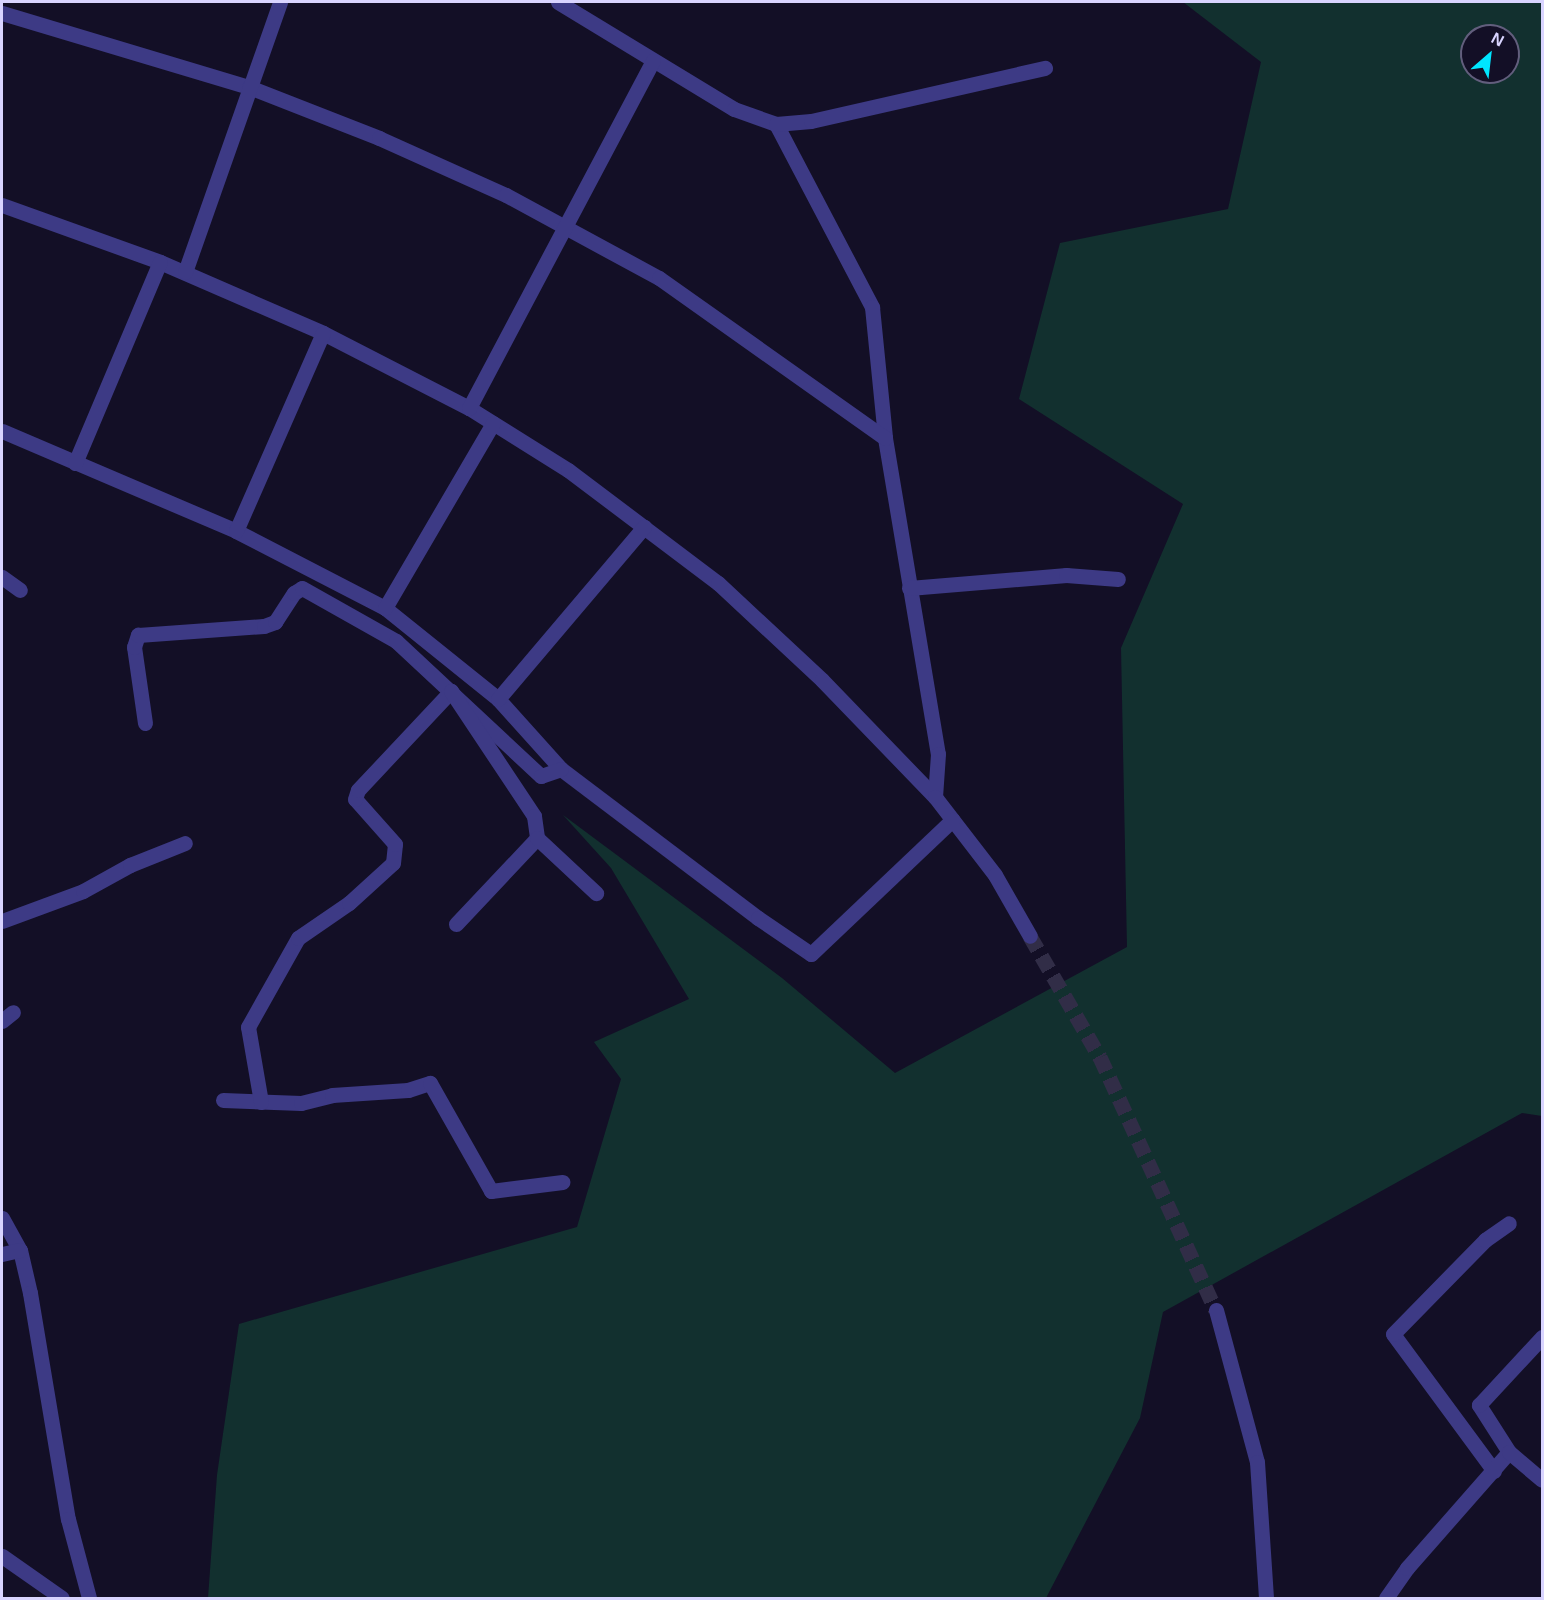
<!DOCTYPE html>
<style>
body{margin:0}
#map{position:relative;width:1544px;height:1600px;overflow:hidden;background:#130f26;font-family:Helvetica,sans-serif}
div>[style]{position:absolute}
.green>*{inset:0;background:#12302f}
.street-tunnel>*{height:15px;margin-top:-7.5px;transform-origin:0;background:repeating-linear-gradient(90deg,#312d47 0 15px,transparent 0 23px)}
.street>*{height:15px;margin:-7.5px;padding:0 7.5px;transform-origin:7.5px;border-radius:7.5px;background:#3d3a85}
span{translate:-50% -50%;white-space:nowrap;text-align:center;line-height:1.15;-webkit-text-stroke:4.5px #130f26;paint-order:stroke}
.frame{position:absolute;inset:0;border:3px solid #d9d4ff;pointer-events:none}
.north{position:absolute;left:1460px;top:24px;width:60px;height:60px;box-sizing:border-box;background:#130f26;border:2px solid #625e7d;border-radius:50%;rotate:28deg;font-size:16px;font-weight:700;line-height:24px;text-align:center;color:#d9d4ff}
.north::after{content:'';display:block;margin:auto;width:21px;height:27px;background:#00e5ff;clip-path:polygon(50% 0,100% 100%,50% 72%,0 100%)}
</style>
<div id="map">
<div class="green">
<div style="clip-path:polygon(evenodd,1183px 2px,1542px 2px,1542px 1116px,1522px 1113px,1163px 1312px,1140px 1418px,1046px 1598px,208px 1598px,217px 1475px,239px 1324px,577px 1227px,621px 1079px,594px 1042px,689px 999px,611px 868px,563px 815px,782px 978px,895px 1073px,1127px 947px,1121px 648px,1183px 504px,1019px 399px,1060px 243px,1228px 209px,1261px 62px,1183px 2px,1472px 36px,1508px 36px,1508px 72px,1472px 72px,1472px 36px)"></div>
</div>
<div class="street-tunnel">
<div style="left:1030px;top:936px;width:140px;rotate:60deg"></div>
<div style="left:1100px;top:1057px;width:278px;rotate:65.4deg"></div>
</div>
<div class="street">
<div style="left:558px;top:2px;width:206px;rotate:31.3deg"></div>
<div style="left:734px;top:109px;width:45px;rotate:19.7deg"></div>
<div style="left:776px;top:124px;width:207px;rotate:62.3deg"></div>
<div style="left:872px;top:307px;width:132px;rotate:84.3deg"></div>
<div style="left:885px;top:438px;width:320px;rotate:80.5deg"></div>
<div style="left:938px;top:754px;width:43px;rotate:94deg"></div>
<div style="left:2px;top:13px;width:258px;rotate:16.7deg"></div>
<div style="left:249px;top:87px;width:140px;rotate:21.4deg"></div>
<div style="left:379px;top:138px;width:139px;rotate:24.2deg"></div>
<div style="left:506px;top:195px;width:174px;rotate:28.5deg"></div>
<div style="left:659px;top:278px;width:277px;rotate:35.3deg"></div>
<div style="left:776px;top:124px;width:35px;rotate:-5deg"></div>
<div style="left:811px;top:121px;width:240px;rotate:-12.8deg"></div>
<div style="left:2px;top:205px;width:168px;rotate:19.8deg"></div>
<div style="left:160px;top:262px;width:178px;rotate:23.5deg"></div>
<div style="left:323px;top:333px;width:164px;rotate:27.2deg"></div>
<div style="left:469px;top:408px;width:117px;rotate:32.1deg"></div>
<div style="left:568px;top:470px;width:188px;rotate:37deg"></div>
<div style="left:718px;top:583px;width:142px;rotate:43deg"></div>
<div style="left:822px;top:680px;width:163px;rotate:46deg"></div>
<div style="left:935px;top:797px;width:98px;rotate:52.4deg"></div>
<div style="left:995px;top:875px;width:70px;rotate:60.2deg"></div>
<div style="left:185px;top:272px;width:286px;rotate:-70.6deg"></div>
<div style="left:469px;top:408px;width:393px;rotate:-62.1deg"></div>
<div style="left:2px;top:431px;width:254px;rotate:23.1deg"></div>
<div style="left:236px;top:531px;width:168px;rotate:27.3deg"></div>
<div style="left:385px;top:608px;width:145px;rotate:38.8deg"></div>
<div style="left:498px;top:699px;width:94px;rotate:48deg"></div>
<div style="left:561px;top:769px;width:247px;rotate:37.1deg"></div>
<div style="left:758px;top:918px;width:64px;rotate:34.2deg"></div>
<div style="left:811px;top:954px;width:195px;rotate:-43.5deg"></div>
<div style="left:75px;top:463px;width:218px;rotate:-67.1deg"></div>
<div style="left:236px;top:531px;width:216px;rotate:-66.3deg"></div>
<div style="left:2px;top:577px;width:22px;rotate:36deg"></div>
<div style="left:909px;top:588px;width:158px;rotate:-4.7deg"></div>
<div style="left:1066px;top:575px;width:52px;rotate:4.4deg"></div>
<div style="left:385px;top:608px;width:214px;rotate:-59.7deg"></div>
<div style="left:498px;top:699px;width:226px;rotate:-49.7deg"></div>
<div style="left:145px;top:723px;width:77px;rotate:-98.2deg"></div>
<div style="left:134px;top:647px;width:13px;rotate:-72deg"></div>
<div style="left:138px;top:635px;width:126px;rotate:-4.1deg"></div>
<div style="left:264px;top:626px;width:12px;rotate:-20deg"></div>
<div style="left:275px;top:622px;width:35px;rotate:-57deg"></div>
<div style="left:294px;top:593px;width:9px;rotate:-32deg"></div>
<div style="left:302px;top:588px;width:108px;rotate:29.4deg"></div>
<div style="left:396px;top:641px;width:198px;rotate:43deg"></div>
<div style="left:541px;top:776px;width:21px;rotate:-19deg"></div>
<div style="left:2px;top:921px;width:86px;rotate:-20.3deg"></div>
<div style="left:83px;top:891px;width:54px;rotate:-29deg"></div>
<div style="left:130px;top:865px;width:59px;rotate:-21.8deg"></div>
<div style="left:456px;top:924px;width:118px;rotate:-46.7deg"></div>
<div style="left:2px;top:1021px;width:14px;rotate:-39deg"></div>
<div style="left:223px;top:1100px;width:78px;rotate:2.2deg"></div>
<div style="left:301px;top:1103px;width:32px;rotate:-14deg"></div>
<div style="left:332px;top:1095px;width:76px;rotate:-3.8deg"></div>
<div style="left:408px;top:1090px;width:23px;rotate:-18deg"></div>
<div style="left:430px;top:1083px;width:124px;rotate:60.5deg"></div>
<div style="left:491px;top:1191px;width:72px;rotate:-7.2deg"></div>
<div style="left:261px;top:1102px;width:76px;rotate:-99.8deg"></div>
<div style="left:248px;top:1027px;width:102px;rotate:-60.7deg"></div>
<div style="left:298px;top:938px;width:62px;rotate:-34.5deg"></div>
<div style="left:349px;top:903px;width:59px;rotate:-42.3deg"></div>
<div style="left:393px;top:863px;width:19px;rotate:-84deg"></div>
<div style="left:395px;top:844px;width:60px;rotate:-131.6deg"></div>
<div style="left:355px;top:799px;width:9px;rotate:-72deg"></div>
<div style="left:358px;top:790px;width:136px;rotate:-46.8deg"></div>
<div style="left:451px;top:691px;width:150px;rotate:56.4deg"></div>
<div style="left:534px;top:816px;width:22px;rotate:82deg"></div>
<div style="left:537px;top:838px;width:81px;rotate:43deg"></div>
<div style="left:2px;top:1218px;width:37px;rotate:61deg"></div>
<div style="left:20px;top:1250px;width:44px;rotate:76.9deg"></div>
<div style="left:30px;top:1293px;width:229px;rotate:80.5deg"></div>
<div style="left:68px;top:1519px;width:82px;rotate:75.1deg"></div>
<div style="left:2px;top:1254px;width:18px;rotate:-13deg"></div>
<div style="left:1216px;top:1310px;width:157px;rotate:74.9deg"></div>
<div style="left:1257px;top:1462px;width:136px;rotate:86.2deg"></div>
<div style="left:1509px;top:1452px;width:56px;rotate:-122.6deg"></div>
<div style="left:1479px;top:1405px;width:93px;rotate:-47.2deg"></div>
<div style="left:1494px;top:1471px;width:170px;rotate:-126.4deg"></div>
<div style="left:1393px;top:1334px;width:132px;rotate:-45.6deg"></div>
<div style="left:1485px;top:1240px;width:29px;rotate:-35deg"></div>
<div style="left:2px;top:1556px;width:73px;rotate:35deg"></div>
<div style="left:1386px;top:1598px;width:37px;rotate:-55deg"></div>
<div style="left:1407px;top:1568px;width:154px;rotate:-48.7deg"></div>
<div style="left:1509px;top:1452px;width:43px;rotate:40.3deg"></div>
</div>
<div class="frame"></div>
<div class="north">N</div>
</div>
